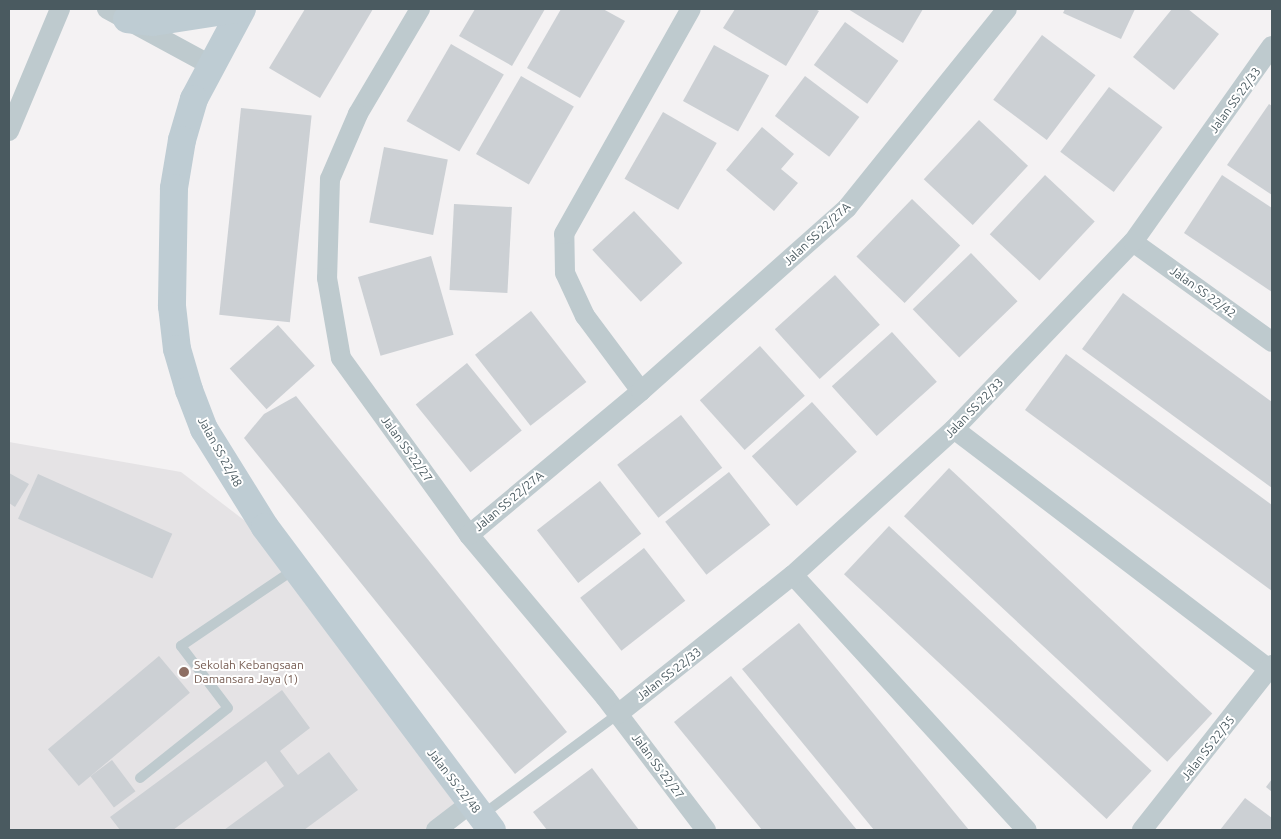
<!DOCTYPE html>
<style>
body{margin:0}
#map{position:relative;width:1281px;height:839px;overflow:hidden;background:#f4f2f3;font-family:Ubuntu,sans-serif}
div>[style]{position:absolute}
.education>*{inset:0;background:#e5e3e5}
.building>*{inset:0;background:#ccd0d4;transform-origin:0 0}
.lane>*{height:10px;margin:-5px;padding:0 5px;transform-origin:5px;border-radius:5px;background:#becace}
.street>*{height:20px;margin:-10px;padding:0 10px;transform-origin:10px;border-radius:10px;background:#becace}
.secondary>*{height:28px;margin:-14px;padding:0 14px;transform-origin:14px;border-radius:14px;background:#beccd3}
.dots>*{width:14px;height:14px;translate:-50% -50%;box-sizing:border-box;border:2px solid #fff;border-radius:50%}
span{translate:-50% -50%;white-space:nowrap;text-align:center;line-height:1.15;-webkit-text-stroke:4px #fff;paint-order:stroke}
.street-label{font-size:12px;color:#4a5a60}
.education-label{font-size:12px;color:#785e54}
.left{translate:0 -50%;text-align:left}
.frame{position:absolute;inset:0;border:10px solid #4a5a60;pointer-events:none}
</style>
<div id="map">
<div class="education">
<div style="clip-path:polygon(9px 442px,181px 472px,257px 530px,462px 814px,439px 830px,9px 830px)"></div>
</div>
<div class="building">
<div style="clip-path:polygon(305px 9px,373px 9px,320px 98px,269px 68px)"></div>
<div style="clip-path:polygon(475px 9px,545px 9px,512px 66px,459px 36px)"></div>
<div style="clip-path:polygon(561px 9px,603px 9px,625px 21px,580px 98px,527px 68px)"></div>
<div style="clip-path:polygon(735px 9px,815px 9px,819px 11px,786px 66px,723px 28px)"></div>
<div style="clip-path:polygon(848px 9px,923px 9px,903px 43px)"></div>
<div style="clip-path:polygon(1065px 9px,1135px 9px,1121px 39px,1063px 13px)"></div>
<div style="clip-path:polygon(1172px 9px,1188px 9px,1219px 34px,1174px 90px,1133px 57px)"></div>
<div style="left:845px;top:22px;width:66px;height:53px;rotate:36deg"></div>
<div style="left:1042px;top:35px;width:67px;height:81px;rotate:37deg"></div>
<div style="left:451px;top:44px;width:61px;height:89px;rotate:30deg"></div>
<div style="left:714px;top:45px;width:63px;height:64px;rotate:29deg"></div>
<div style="left:521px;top:76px;width:61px;height:90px;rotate:30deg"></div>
<div style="left:805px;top:76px;width:68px;height:50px;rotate:37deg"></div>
<div style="left:1109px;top:87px;width:67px;height:81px;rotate:37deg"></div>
<div style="clip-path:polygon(1269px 104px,1272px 106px,1272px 195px,1227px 165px)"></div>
<div style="left:241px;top:108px;width:71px;height:208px;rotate:6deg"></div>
<div style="left:663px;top:112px;width:62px;height:77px;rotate:30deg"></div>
<div style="left:979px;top:120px;width:67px;height:81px;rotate:43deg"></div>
<div style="clip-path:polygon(762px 127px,794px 154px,781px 169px,798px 183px,774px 211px,726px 170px)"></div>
<div style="left:384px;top:147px;width:65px;height:77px;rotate:11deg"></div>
<div style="left:1045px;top:175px;width:68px;height:81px;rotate:43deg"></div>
<div style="clip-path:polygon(1222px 175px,1272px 208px,1272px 292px,1184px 233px)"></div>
<div style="left:912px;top:199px;width:67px;height:80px;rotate:44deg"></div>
<div style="left:454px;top:204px;width:58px;height:86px;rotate:3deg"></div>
<div style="left:634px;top:211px;width:71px;height:57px;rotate:47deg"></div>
<div style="left:971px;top:253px;width:67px;height:81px;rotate:46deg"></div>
<div style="left:431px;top:256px;width:82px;height:76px;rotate:74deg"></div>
<div style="left:835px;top:275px;width:67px;height:81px;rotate:48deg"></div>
<div style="clip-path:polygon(1123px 293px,1272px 402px,1272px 488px,1082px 349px)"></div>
<div style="left:531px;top:311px;width:90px;height:71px;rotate:52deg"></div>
<div style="left:278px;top:325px;width:55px;height:65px;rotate:48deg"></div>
<div style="left:892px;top:332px;width:67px;height:81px;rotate:48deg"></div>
<div style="left:760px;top:346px;width:67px;height:81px;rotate:48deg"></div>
<div style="clip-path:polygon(1066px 354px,1272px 505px,1272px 591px,1025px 410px)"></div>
<div style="left:467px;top:363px;width:87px;height:66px;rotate:51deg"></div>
<div style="clip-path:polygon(296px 396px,567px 732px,515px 774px,244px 438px,264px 414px)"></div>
<div style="left:812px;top:402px;width:67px;height:81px;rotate:48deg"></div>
<div style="left:681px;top:415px;width:67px;height:81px;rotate:52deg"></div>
<div style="left:949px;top:468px;width:360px;height:66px;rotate:43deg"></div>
<div style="left:729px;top:472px;width:67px;height:81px;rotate:52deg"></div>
<div style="clip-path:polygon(9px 473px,29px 484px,15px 507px,9px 503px)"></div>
<div style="left:38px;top:474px;width:147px;height:49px;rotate:24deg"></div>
<div style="left:600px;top:481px;width:67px;height:80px;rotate:52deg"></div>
<div style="left:889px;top:526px;width:359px;height:66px;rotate:43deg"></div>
<div style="left:644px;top:548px;width:67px;height:81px;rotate:52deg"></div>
<div style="clip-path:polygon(799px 623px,969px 830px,874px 830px,742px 669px)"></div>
<div style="left:159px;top:656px;width:48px;height:145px;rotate:50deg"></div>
<div style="clip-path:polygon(731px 676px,857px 830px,762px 830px,674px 722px)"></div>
<div style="clip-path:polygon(282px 690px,310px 728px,280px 751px,298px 775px,329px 752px,358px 790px,304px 830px,224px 830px,284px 786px,266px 761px,173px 830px,120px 830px,110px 817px)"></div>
<div style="left:112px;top:760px;width:39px;height:27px;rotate:53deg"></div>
<div style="clip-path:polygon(592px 768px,639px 830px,547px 830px,533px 812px)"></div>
<div style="clip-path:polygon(1272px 779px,1272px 792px,1266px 787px)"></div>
<div style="clip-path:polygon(1245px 798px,1272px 818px,1272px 830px,1220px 830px)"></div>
</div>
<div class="lane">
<div style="left:140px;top:778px;width:112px;rotate:-38.5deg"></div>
<div style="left:228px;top:708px;width:78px;rotate:-127.2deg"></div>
<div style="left:181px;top:646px;width:139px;rotate:-34.1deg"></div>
<div style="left:482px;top:815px;width:169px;rotate:-36.6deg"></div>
</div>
<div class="street">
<div style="left:107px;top:9px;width:117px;rotate:28.5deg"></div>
<div style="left:420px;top:9px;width:122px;rotate:120.6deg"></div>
<div style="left:358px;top:114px;width:71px;rotate:113.3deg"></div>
<div style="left:330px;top:179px;width:99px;rotate:91.7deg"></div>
<div style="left:327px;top:278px;width:81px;rotate:80.1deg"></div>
<div style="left:341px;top:358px;width:218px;rotate:54.1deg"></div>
<div style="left:469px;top:535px;width:212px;rotate:50deg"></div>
<div style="left:605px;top:697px;width:167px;rotate:52.8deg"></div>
<div style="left:9px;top:131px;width:132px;rotate:-67.3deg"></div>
<div style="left:1133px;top:242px;width:171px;rotate:35.7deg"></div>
<div style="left:641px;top:391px;width:94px;rotate:-126.7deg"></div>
<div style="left:585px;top:316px;width:47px;rotate:-114.9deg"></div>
<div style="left:565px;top:273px;width:39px;rotate:-91deg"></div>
<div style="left:564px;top:234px;width:258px;rotate:-60.6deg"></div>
<div style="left:954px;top:429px;width:396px;rotate:37.3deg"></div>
<div style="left:469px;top:535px;width:224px;rotate:-39.9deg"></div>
<div style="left:641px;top:391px;width:276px;rotate:-41.6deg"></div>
<div style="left:847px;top:208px;width:255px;rotate:-51.2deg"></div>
<div style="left:793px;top:575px;width:346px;rotate:47.5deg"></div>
<div style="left:618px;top:714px;width:223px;rotate:-38.5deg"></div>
<div style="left:793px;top:575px;width:217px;rotate:-42.2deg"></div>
<div style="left:954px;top:429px;width:259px;rotate:-46.3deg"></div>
<div style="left:1133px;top:242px;width:240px;rotate:-54.7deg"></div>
<div style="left:436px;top:830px;width:44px;rotate:-37.6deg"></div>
<div style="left:1142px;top:830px;width:210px;rotate:-51.8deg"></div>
</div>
<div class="secondary">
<div style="left:242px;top:9px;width:102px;rotate:118.1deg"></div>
<div style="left:194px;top:99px;width:43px;rotate:106.3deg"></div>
<div style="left:182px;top:140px;width:49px;rotate:99.5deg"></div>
<div style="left:174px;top:188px;width:118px;rotate:91deg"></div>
<div style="left:172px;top:306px;width:43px;rotate:83.4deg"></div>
<div style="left:177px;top:349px;width:43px;rotate:73.7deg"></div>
<div style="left:189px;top:390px;width:42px;rotate:69deg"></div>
<div style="left:204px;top:429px;width:115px;rotate:58.1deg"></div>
<div style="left:265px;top:527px;width:379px;rotate:53.2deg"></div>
<div style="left:127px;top:19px;width:26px;rotate:7deg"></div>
<div style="left:153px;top:22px;width:85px;rotate:-8.8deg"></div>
</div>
<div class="dots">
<div style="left:184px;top:672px;background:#8d6e63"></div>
</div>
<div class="street-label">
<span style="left:1235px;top:100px;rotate:-54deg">Jalan SS 22/33</span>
<span style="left:817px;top:234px;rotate:-43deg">Jalan SS 22/27A</span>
<span style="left:1203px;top:292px;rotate:36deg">Jalan SS 22/42</span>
<span style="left:974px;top:408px;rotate:-46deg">Jalan SS 22/33</span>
<span style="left:407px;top:449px;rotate:54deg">Jalan SS 22/27</span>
<span style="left:220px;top:452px;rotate:61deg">Jalan SS 22/48</span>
<span style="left:509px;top:501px;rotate:-40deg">Jalan SS 22/27A</span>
<span style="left:669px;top:674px;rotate:-38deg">Jalan SS 22/33</span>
<span style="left:1208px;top:748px;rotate:-52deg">Jalan SS 22/35</span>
<span style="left:658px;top:766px;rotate:53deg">Jalan SS 22/27</span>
<span style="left:454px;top:781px;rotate:52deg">Jalan SS 22/48</span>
</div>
<div class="education-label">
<span class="left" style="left:194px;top:672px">Sekolah Kebangsaan<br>Damansara Jaya (1)</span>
</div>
<div class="frame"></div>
</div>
